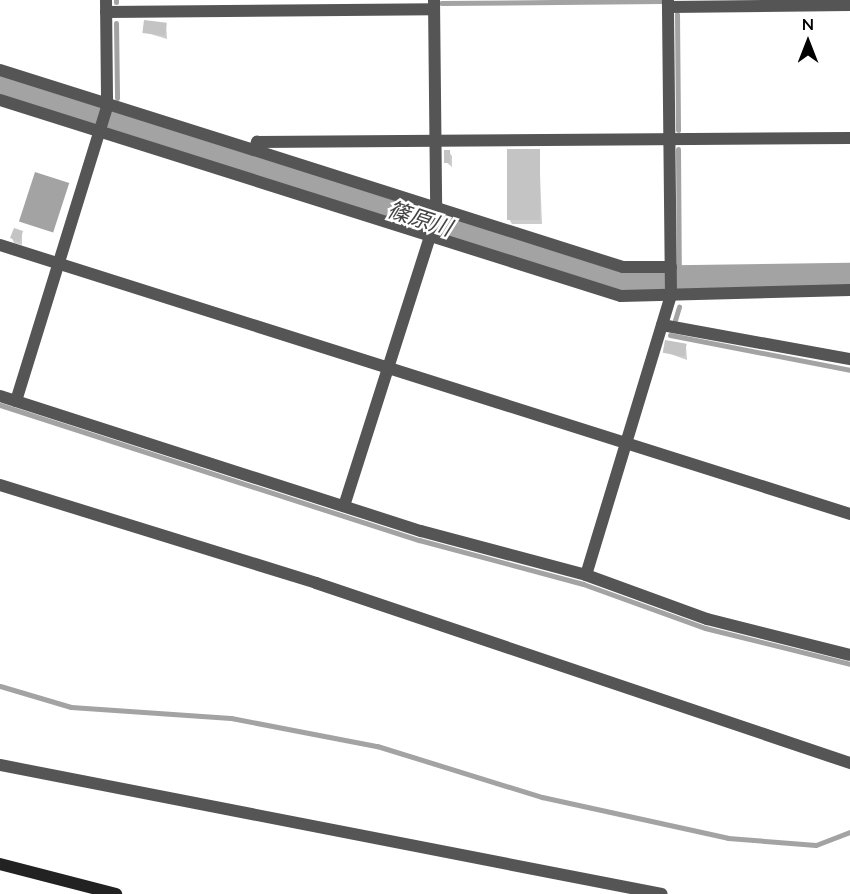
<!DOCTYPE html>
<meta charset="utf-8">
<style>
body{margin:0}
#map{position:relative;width:850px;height:894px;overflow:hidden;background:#fff;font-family:Lato,"Noto Sans JP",sans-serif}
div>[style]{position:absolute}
.water>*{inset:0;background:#a3a3a3;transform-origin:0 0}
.shadow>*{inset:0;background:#0003}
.stream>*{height:5px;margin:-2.5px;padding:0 2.5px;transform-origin:2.5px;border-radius:2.5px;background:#a3a3a3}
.river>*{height:32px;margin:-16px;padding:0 16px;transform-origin:16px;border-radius:16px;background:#a3a3a3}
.building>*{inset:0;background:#c4c4c4;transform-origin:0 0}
.street>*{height:12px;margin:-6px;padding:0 6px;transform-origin:6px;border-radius:6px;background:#555}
.secondary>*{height:12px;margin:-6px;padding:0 6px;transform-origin:6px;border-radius:6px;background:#222}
span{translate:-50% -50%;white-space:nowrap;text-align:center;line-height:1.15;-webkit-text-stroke:5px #fff;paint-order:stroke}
.water-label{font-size:22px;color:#444;font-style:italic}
.north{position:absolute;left:778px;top:12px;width:60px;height:60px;-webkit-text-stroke:4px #fff;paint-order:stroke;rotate:0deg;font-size:16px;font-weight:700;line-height:24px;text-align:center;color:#000}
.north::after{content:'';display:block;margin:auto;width:21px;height:27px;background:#000;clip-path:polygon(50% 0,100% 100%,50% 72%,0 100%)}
</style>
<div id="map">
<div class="water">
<div style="left:35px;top:172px;width:36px;height:52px;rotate:18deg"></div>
</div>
<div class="shadow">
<div style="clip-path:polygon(166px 24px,167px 39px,144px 32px)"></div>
<div style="clip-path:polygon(539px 150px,542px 224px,512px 224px,509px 219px)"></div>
<div style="clip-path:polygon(449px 152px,452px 156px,452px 167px,446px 162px)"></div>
<div style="clip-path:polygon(22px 232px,22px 245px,14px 243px,12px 238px)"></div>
<div style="clip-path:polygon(686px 346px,687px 360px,665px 352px)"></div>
</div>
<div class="stream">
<div style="left:116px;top:0;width:2px;rotate:90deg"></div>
<div style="left:441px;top:3px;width:221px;rotate:-0.5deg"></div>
<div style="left:677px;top:14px;width:116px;rotate:89.5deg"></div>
<div style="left:116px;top:23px;width:75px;rotate:89.2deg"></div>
<div style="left:117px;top:113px;width:9px;rotate:90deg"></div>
<div style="left:678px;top:149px;width:141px;rotate:89.6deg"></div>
<div style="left:675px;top:320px;width:14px;rotate:-73deg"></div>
<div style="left:670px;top:335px;width:183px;rotate:11deg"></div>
<div style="left:0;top:405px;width:440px;rotate:17.9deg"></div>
<div style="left:419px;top:540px;width:170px;rotate:15deg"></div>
<div style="left:583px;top:584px;width:130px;rotate:19.8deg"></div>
<div style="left:705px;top:628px;width:149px;rotate:13.9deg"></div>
<div style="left:0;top:686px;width:74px;rotate:16.5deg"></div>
<div style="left:71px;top:707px;width:160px;rotate:3.9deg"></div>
<div style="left:231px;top:718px;width:149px;rotate:10.9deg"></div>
<div style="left:377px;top:746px;width:173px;rotate:17.2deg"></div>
<div style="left:542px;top:797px;width:190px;rotate:12.4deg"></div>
<div style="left:728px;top:838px;width:88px;rotate:4.5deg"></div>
<div style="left:816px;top:845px;width:36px;rotate:-21deg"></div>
</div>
<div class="river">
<div style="left:0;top:85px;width:651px;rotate:17.6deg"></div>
<div style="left:621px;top:282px;width:229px;rotate:-0.8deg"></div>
</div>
<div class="building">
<div style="left:144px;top:20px;width:23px;height:13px;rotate:7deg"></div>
<div style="left:507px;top:149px;width:33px;height:71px"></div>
<div style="left:444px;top:150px;width:6px;height:13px"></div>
<div style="clip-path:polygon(14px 228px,23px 231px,20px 242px,10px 238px)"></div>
<div style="left:665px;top:340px;width:22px;height:13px;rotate:10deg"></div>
</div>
<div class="street">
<div style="left:106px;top:0;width:104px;rotate:89.4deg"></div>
<div style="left:434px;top:0;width:208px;rotate:89.4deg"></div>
<div style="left:668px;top:7px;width:182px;rotate:-0.6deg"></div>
<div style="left:106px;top:12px;width:328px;rotate:-0.5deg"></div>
<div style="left:0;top:70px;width:266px;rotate:17.5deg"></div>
<div style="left:254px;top:150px;width:9px;rotate:-69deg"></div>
<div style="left:257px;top:142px;width:593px;rotate:-0.39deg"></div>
<div style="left:0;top:100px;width:651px;rotate:17.52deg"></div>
<div style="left:621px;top:296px;width:229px;rotate:-1.5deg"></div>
<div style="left:254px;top:150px;width:387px;rotate:17.6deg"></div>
<div style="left:623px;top:267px;width:48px"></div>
<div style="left:0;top:245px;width:892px;rotate:17.56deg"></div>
<div style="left:662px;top:325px;width:191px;rotate:10.3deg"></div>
<div style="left:0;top:396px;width:442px;rotate:17.8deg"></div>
<div style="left:421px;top:531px;width:171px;rotate:14.9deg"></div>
<div style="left:586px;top:575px;width:129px;rotate:20deg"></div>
<div style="left:707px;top:619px;width:147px;rotate:14.1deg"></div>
<div style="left:16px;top:401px;width:311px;rotate:-72.8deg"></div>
<div style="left:0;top:485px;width:331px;rotate:17.2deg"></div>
<div style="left:316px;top:583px;width:564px;rotate:18.63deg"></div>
<div style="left:344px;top:506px;width:312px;rotate:-72.3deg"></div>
<div style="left:586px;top:575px;width:292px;rotate:-73.1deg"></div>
<div style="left:671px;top:296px;width:296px;rotate:-90.6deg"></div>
<div style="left:0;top:765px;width:674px;rotate:11.03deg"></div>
</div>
<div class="secondary">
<div style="left:0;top:864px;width:120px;rotate:14.5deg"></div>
</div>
<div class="water-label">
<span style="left:420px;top:218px;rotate:18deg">篠原川</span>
</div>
<div class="north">N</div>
</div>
